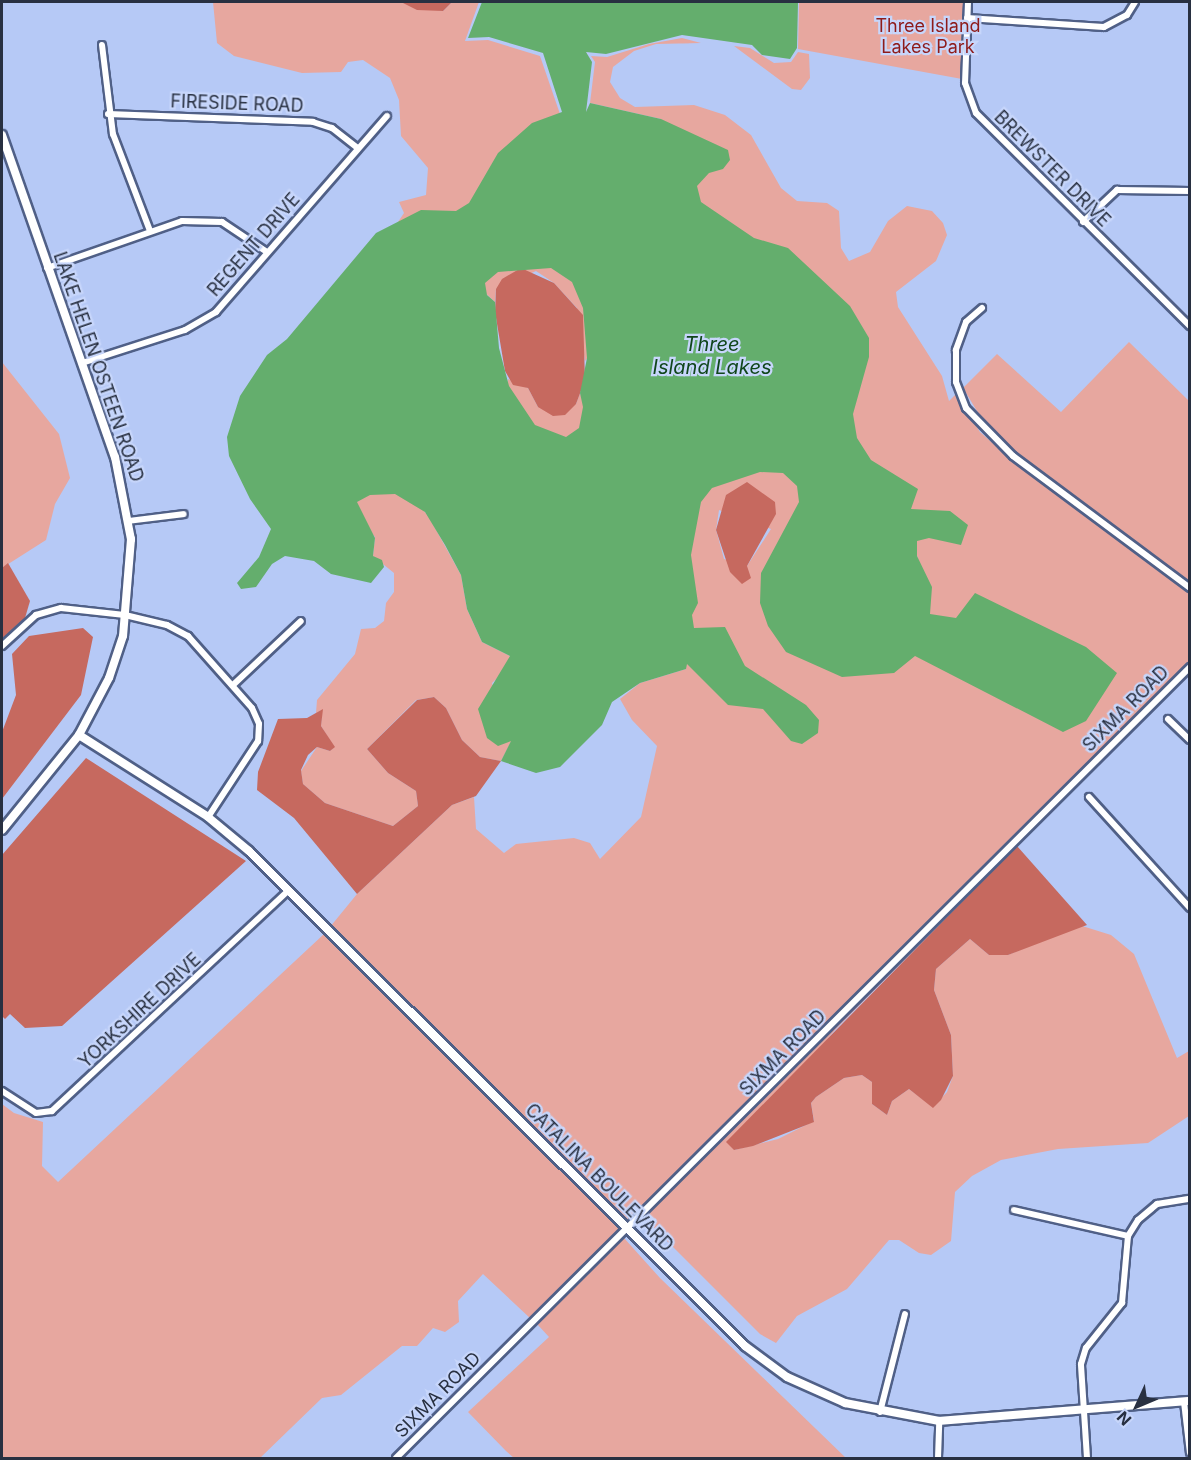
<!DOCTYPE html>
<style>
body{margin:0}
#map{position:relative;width:1191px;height:1460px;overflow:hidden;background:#b6c9f6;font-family:Inter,sans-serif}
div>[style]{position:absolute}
.green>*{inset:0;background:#e7a79f}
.forest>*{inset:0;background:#c6695f}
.water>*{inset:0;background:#64ae6d}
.roads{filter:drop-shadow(2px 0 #506087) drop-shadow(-2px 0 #506087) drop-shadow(0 2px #506087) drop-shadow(0 -2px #506087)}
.street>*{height:6px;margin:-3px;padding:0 3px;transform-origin:3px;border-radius:3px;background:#fff}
.secondary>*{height:8px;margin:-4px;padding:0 4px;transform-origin:4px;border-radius:4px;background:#fff}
span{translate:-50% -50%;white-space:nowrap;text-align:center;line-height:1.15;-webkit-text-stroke:4.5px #c7d6fb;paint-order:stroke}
.park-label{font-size:18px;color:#8e1b1a}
.street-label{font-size:18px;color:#283041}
.water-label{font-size:20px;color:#10461b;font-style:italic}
.frame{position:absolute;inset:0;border:3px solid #283041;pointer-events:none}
.north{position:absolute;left:1107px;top:1376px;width:60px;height:60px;-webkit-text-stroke:4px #c7d6fb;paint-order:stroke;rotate:226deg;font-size:16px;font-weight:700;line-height:24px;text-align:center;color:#283041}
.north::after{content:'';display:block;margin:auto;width:21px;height:27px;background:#283041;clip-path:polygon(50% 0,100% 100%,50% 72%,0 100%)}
</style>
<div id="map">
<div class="green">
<div style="clip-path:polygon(213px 2px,400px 2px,443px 11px,452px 2px,479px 2px,465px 41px,488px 40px,540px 56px,560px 114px,487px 209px,392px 231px,404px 213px,399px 202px,426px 195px,428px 168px,401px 136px,399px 100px,390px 78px,363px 60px,348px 62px,341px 72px,302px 73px,234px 56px,217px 43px)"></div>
<div style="clip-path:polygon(799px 2px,966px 2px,962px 79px,798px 49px)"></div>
<div style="clip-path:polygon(evenodd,682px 38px,701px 43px,656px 44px,634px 51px,613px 67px,610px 82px,620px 98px,635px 107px,694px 105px,725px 115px,751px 135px,781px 188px,797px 201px,827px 203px,839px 211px,841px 248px,849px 261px,870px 252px,888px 221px,907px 206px,932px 211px,943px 223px,947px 235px,936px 261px,896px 292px,898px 307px,942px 376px,949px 401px,956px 394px,980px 432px,1011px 459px,1188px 592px,1189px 662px,628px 1224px,330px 927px,357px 894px,452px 805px,474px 797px,476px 829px,504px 853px,516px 844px,574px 838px,590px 843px,600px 859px,641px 817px,657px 746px,632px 720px,620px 699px,640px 683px,686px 669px,692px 525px,704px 492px,756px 454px,919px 564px,915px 547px,921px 517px,788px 423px,661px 119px,590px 103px,595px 62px,591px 56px,607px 57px,649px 44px,682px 38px,719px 510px,771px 529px,747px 566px,724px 559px,716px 530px,719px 510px)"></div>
<div style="clip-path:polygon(734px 46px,750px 48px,774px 63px,791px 62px,798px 52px,809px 54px,810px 78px,801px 90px,792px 89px)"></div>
<div style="clip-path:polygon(480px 261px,559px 266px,573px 272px,595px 349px,585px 361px,577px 308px,554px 283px,536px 271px,496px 289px,495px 302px,483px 291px)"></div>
<div style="clip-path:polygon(1129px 342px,1189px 401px,1189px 583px,1016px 453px,986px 426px,963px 388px,997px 354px,1061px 412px)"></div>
<div style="clip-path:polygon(2px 362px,59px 434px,70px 478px,55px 504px,46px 540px,2px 568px)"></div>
<div style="clip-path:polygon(508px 379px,528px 388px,538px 407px,576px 404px,580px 393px,588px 415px,582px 439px,539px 437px,506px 391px)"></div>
<div style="clip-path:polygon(382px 486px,414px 499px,429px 517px,461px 575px,467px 609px,482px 642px,510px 656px,506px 670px,492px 683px,508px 740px,512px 740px,501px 761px,480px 757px,462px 740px,446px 708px,434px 697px,416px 700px,367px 749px,388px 773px,416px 791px,418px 806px,393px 826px,325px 803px,303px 784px,301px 771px,317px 747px,330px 751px,334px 747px,321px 726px,322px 710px,316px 713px,317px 700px,355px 654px,361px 629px,375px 628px,384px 621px,386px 603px,394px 592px,394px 573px,373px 556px,375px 537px,356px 514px,355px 503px)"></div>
<div style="clip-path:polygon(1189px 672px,835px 1030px,734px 1150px,778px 1139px,814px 1121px,811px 1103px,816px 1097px,844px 1078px,862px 1075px,872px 1082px,872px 1104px,887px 1115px,892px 1101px,909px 1089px,933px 1107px,947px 1092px,953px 1076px,951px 1035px,934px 990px,936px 969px,970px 939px,989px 955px,1008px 955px,1079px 925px,1111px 935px,1134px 954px,1177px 1058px,1189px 1051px,1189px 1116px,1148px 1143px,1058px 1149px,1001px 1160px,972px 1176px,955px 1192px,951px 1241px,931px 1255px,919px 1253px,899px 1240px,889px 1240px,847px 1289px,797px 1316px,776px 1343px,760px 1334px,644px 1218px)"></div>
<div style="clip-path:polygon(324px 934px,622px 1229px,531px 1319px,483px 1274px,458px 1301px,459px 1322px,445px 1332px,433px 1328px,417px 1346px,402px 1346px,341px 1395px,322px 1398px,260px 1458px,2px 1458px,2px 1104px,14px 1113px,43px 1122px,42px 1166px,58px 1182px)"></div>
<div style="clip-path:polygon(624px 1238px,660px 1278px,846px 1458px,514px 1458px,506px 1451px,468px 1412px,549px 1337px,537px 1324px)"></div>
</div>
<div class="forest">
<div style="clip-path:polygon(401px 2px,400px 2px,452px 2px,443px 11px,417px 10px)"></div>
<div style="clip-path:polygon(521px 268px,554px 283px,583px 315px,585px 380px,576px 404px,565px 415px,553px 416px,538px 407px,528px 388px,513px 385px,505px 371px,495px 312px,496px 289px,502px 279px)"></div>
<div style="clip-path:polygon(747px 482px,775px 502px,776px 514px,747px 566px,751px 578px,742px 584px,730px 572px,716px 530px,726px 495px)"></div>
<div style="clip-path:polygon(8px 563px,30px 601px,25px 618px,2px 640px,2px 568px)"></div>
<div style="clip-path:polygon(83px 628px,93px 637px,81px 695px,2px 799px,2px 732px,16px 695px,12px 654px,29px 636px)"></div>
<div style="clip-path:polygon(434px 697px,446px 708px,462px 740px,480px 757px,501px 761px,476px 796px,452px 805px,357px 894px,294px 818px,257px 790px,258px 772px,278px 719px,307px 718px,323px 709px,321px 726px,335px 747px,330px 751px,317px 747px,308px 755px,301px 770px,303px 784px,325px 803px,393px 826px,418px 806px,416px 791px,388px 773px,367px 749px,417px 700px)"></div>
<div style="clip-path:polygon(86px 758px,246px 861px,62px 1026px,25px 1028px,10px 1014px,5px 1019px,2px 1016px,2px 855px)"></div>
<div style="clip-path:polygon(1017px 846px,1087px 925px,1008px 955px,989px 955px,970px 939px,936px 969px,934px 990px,951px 1035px,953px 1076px,941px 1100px,933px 1108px,909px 1089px,892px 1101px,887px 1115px,872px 1104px,872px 1082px,862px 1075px,844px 1078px,816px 1097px,811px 1103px,814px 1122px,753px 1146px,734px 1150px,726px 1142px)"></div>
</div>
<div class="water">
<div style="clip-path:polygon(evenodd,482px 2px,798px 2px,797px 48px,790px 59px,762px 55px,752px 45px,682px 35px,606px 54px,586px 52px,592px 62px,586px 112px,590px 103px,661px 119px,728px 150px,730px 160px,723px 169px,709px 173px,697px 186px,701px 202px,754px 238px,788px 248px,850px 306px,869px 338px,869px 357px,853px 414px,857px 438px,871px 460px,918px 489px,911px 509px,950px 511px,968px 525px,961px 545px,929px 538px,917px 541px,917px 556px,932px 587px,930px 614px,956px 618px,975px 593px,1086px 647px,1117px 673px,1086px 721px,1063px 732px,915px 656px,894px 673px,842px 677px,786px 652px,768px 626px,760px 603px,761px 573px,799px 502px,797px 486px,783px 473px,760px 472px,712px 488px,701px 502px,691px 555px,698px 603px,692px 615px,694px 628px,725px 627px,745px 666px,806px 705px,819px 720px,818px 733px,802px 744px,791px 741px,763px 709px,728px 705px,687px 664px,686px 669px,640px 683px,612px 702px,602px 725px,560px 767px,536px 773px,501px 761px,511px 741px,498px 746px,487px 738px,478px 709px,510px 656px,482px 642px,467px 609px,461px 575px,445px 545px,425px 512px,395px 494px,370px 495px,357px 502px,375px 538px,373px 556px,382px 560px,384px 567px,371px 583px,331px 574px,314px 561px,285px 556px,272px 564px,256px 587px,241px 589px,237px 583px,259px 557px,271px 529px,250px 499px,229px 456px,227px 437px,240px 396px,267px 355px,287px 339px,376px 233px,421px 210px,456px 211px,469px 203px,498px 153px,532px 123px,562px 112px,543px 53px,489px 37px,468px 38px,482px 2px,551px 268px,572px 282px,583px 308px,587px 358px,580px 393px,583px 407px,579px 428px,566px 437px,535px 425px,509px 386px,499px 348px,495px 302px,487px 295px,485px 283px,498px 272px,551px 268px)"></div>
</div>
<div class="roads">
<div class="street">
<div style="left:968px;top:2px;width:81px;rotate:92.1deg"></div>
<div style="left:965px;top:83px;width:32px;rotate:70deg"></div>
<div style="left:976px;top:113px;width:302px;rotate:44.9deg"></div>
<div style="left:967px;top:18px;width:137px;rotate:3.8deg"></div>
<div style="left:1104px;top:27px;width:26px;rotate:-28deg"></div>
<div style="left:1127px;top:15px;width:15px;rotate:-58deg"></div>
<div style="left:102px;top:45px;width:90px;rotate:83deg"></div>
<div style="left:113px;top:134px;width:104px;rotate:69.1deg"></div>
<div style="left:108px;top:114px;width:205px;rotate:2.2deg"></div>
<div style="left:313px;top:122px;width:20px;rotate:18deg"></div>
<div style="left:332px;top:128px;width:33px;rotate:38deg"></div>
<div style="left:1083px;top:222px;width:47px;rotate:-43.3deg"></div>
<div style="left:1117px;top:190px;width:73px;rotate:0.8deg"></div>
<div style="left:47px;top:268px;width:143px;rotate:-19.2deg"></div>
<div style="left:182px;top:221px;width:40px;rotate:1.4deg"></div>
<div style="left:222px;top:222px;width:54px;rotate:33.7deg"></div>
<div style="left:982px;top:308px;width:21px;rotate:139deg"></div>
<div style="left:966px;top:322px;width:30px;rotate:110deg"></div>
<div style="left:956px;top:350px;width:32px;rotate:90deg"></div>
<div style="left:956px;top:382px;width:28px;rotate:69deg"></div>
<div style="left:966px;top:408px;width:67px;rotate:45.6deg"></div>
<div style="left:1013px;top:456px;width:221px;rotate:36.7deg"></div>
<div style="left:82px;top:363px;width:108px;rotate:-17.8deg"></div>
<div style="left:185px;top:330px;width:36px;rotate:-30deg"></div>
<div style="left:216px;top:312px;width:260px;rotate:-48.9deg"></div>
<div style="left:128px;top:521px;width:56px;rotate:-7.1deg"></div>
<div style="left:2px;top:646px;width:46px;rotate:-42.4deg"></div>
<div style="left:36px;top:615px;width:26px;rotate:-16deg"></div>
<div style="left:61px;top:608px;width:64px;rotate:6.2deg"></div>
<div style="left:125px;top:615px;width:43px;rotate:13.4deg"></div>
<div style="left:167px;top:625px;width:24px;rotate:28deg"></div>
<div style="left:188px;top:636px;width:96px;rotate:48.4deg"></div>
<div style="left:252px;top:708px;width:17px;rotate:66deg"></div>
<div style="left:259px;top:724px;width:17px;rotate:93deg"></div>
<div style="left:258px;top:741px;width:91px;rotate:123.3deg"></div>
<div style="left:233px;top:685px;width:93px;rotate:-43.3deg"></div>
<div style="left:1168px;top:719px;width:30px;rotate:44deg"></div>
<div style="left:1089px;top:797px;width:150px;rotate:47.7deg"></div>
<div style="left:2px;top:1091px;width:40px;rotate:32.9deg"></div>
<div style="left:36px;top:1113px;width:16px;rotate:-7deg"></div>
<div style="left:52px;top:1111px;width:323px;rotate:-43deg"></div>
<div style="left:1014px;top:1210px;width:117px;rotate:12.8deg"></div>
<div style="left:1184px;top:1402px;width:51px;rotate:83.3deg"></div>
<div style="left:880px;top:1412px;width:101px;rotate:-75.7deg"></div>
<div style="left:396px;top:1458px;width:1121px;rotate:-44.89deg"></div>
<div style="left:938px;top:1458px;width:37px;rotate:-88deg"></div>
<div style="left:1087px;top:1458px;width:94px;rotate:-93.7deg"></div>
<div style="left:1081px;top:1364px;width:17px;rotate:-73deg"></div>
<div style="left:1086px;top:1348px;width:58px;rotate:-51.3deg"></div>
<div style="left:1122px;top:1303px;width:67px;rotate:-84.9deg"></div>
<div style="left:1128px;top:1236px;width:19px;rotate:-58deg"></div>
<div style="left:1138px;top:1220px;width:25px;rotate:-40deg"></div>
<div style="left:1157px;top:1204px;width:33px;rotate:-9deg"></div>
</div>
<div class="secondary">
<div style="left:2px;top:135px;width:341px;rotate:70.7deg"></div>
<div style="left:115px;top:457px;width:84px;rotate:79deg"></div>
<div style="left:131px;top:539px;width:97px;rotate:94.7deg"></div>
<div style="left:123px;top:636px;width:44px;rotate:108.4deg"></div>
<div style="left:109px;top:678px;width:64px;rotate:117.8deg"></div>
<div style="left:79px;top:735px;width:122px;rotate:129deg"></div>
<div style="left:79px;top:735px;width:153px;rotate:32.4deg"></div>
<div style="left:208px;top:817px;width:53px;rotate:39.7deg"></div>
<div style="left:249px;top:851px;width:701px;rotate:44.94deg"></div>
<div style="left:745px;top:1346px;width:52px;rotate:36.4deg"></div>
<div style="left:787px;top:1377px;width:64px;rotate:24.1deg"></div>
<div style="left:845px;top:1403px;width:96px;rotate:10.8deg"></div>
<div style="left:939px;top:1421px;width:252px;rotate:-4.6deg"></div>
</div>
</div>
<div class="park-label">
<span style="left:928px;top:37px">Three Island<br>Lakes Park</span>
</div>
<div class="street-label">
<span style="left:237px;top:104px;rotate:2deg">FIRESIDE ROAD</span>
<span style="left:1052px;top:169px;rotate:45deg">BREWSTER DRIVE</span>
<span style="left:254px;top:245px;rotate:-49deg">REGENT DRIVE</span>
<span style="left:98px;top:367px;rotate:71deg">LAKE HELEN OSTEEN ROAD</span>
<span style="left:1126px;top:709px;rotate:-45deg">SIXMA ROAD</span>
<span style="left:140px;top:1011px;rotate:-43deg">YORKSHIRE DRIVE</span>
<span style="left:783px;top:1053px;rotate:-45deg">SIXMA ROAD</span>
<span style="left:599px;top:1178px;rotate:45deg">CATALINA BOULEVARD</span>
<span style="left:438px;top:1395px;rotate:-45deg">SIXMA ROAD</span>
</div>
<div class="water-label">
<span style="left:712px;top:356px">Three<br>Island Lakes</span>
</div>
<div class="frame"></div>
<div class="north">N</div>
</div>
